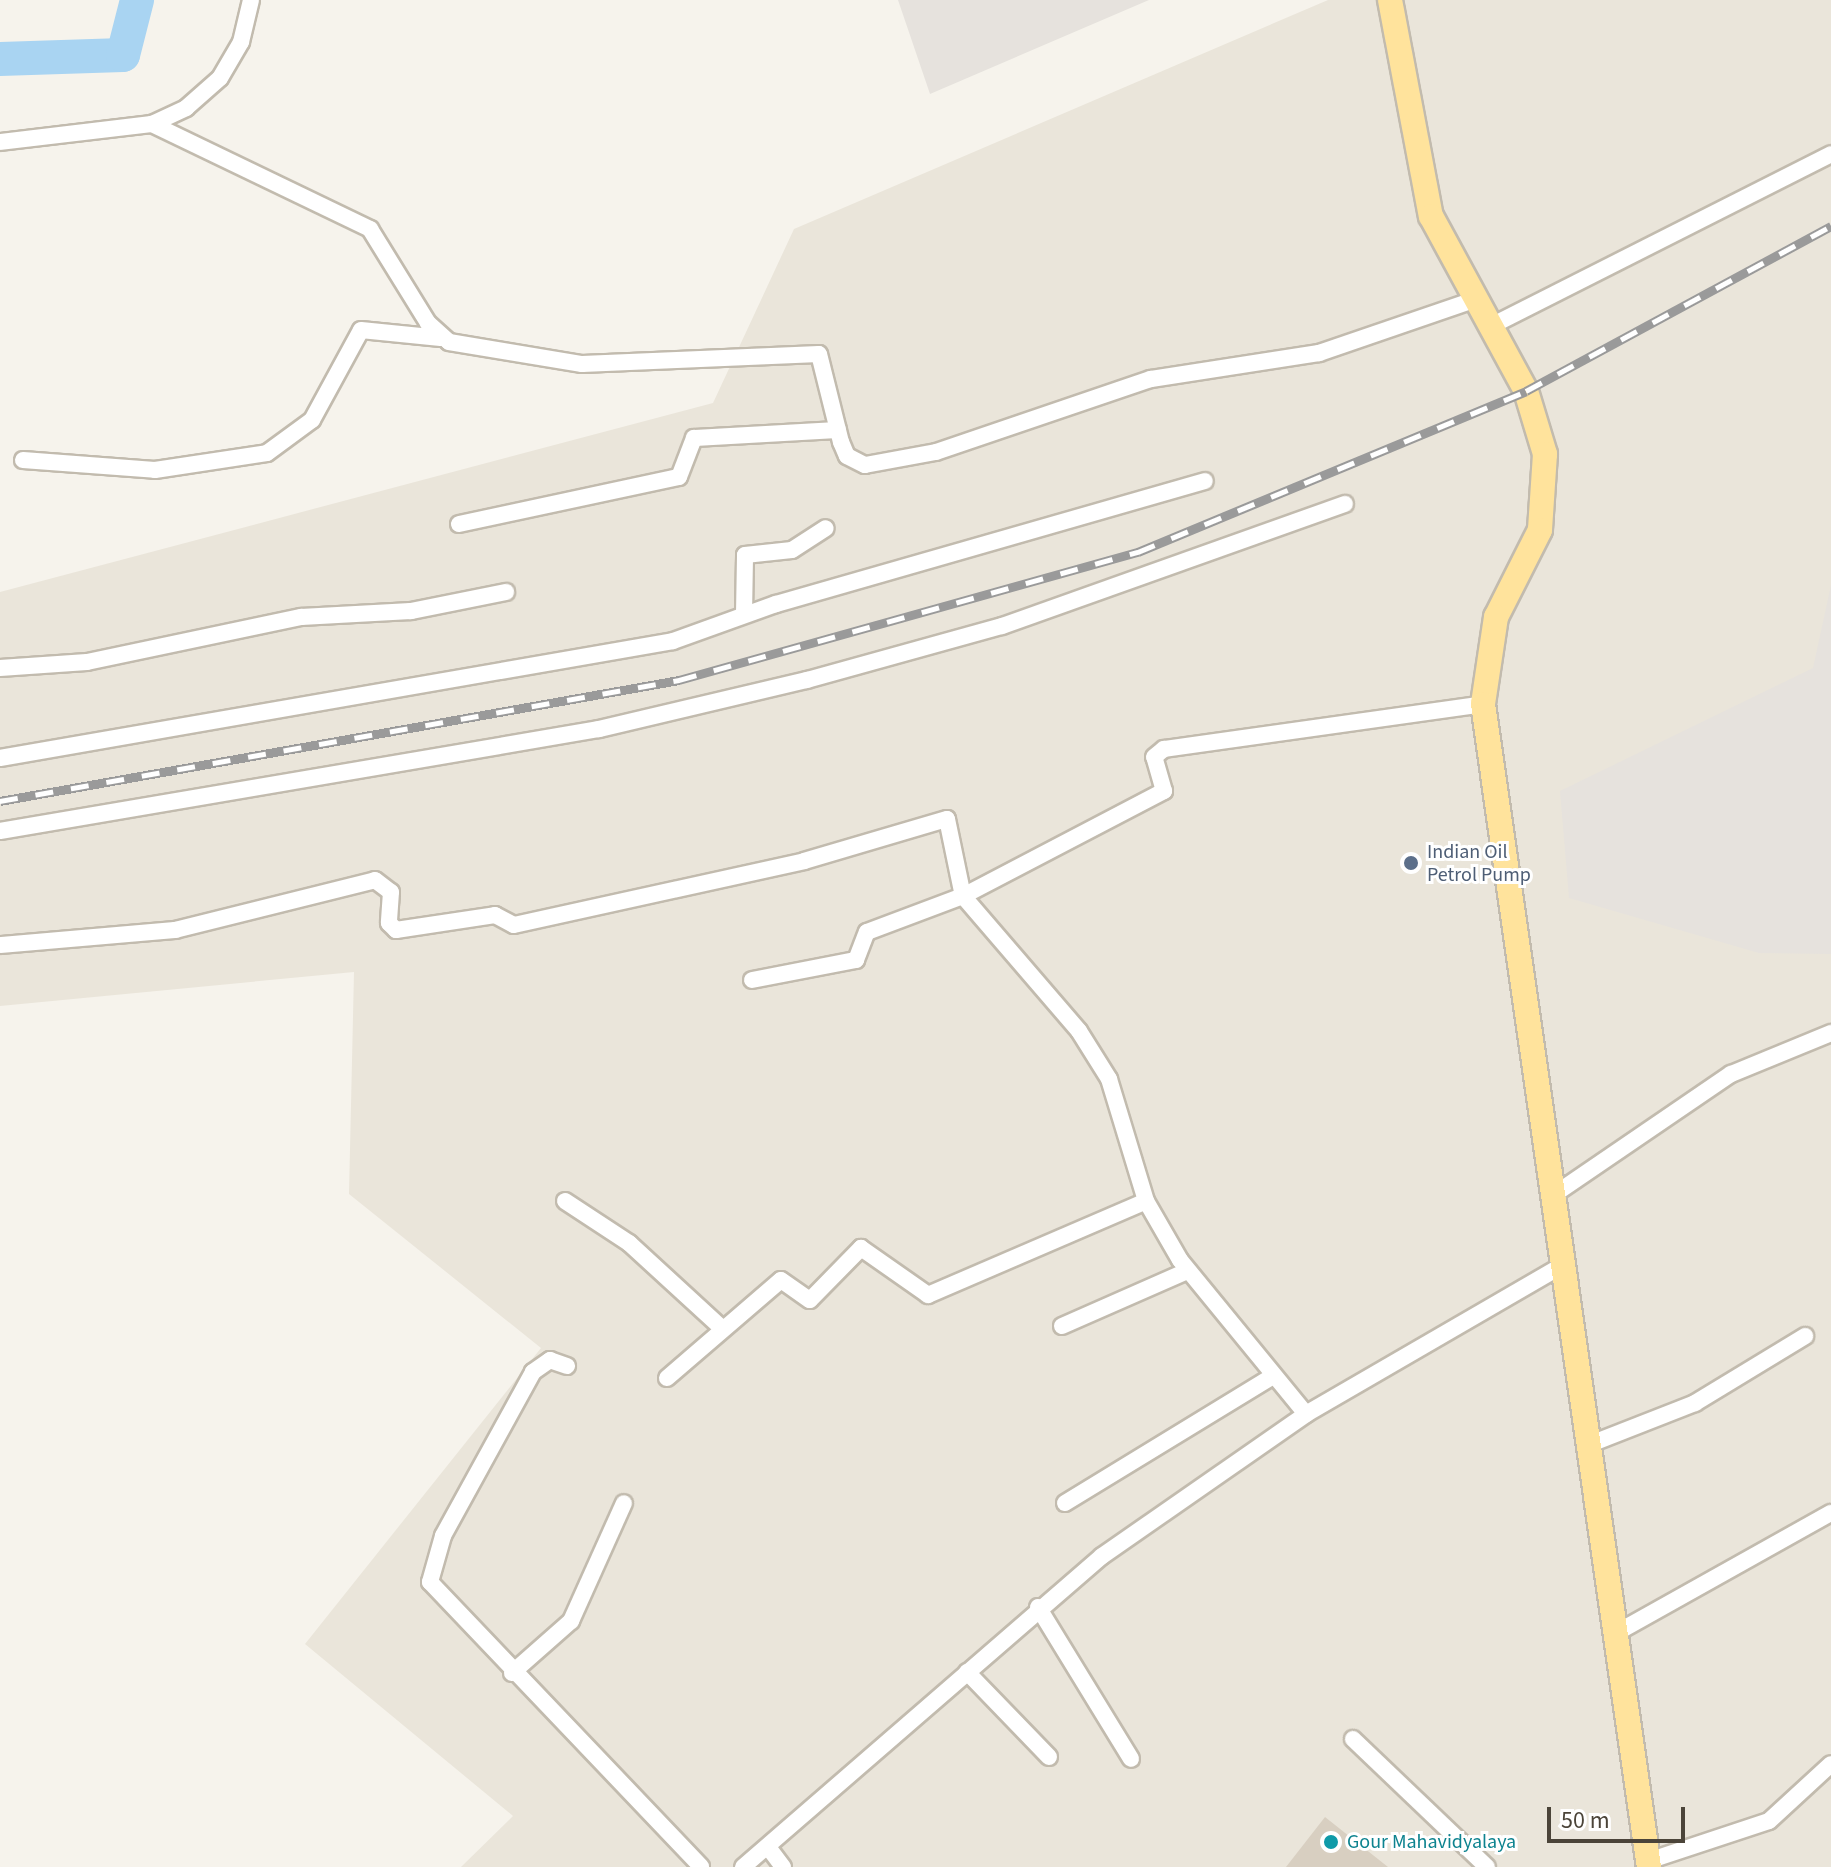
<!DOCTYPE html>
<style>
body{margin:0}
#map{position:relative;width:1831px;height:1867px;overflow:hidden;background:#f6f3ec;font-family:"Source Sans 3",sans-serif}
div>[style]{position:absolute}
.residential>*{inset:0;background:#eae5da}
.industrial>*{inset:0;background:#e6e2dd}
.river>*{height:34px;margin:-17px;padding:0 17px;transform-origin:17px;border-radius:17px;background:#a9d4f2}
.building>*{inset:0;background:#d8cfc1}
.roads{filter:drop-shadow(2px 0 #c2bbae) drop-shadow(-2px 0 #c2bbae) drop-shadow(0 2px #c2bbae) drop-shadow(0 -2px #c2bbae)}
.minor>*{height:16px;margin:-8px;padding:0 8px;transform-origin:8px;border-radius:8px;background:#fff}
.primary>*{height:24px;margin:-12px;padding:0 12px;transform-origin:12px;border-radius:12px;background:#ffe39c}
.rail>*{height:9px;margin-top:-4.5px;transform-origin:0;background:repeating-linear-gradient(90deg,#fff 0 18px,#9a9a9a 0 36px);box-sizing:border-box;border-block:2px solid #9a9a9a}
.dots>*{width:22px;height:22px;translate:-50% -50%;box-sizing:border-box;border:4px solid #fff;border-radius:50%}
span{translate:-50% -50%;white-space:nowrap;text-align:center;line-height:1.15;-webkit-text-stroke:6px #fff;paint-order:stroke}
.service-label{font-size:20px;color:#4e5e75}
.left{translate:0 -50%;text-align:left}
.culture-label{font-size:20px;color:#0d838f}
.scale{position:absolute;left:1547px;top:1807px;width:138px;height:36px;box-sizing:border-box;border:4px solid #4b4439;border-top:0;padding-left:10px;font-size:24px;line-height:28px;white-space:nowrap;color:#4b4439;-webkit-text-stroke:6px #fff;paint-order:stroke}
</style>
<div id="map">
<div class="residential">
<div style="clip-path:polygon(1328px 0,1831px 0,1831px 1867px,461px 1867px,513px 1816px,305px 1644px,541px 1348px,349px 1194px,354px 972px,0 1006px,0 592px,713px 403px,794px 229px)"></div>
</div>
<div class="industrial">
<div style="clip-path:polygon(898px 0,1149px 0,930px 94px)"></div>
<div style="clip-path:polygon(1831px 585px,1831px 954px,1759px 953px,1569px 898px,1560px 791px,1813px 668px)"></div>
</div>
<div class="river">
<div style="left:0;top:59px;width:123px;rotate:-1.9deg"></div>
<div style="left:123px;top:55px;width:57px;rotate:-75.7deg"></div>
</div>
<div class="building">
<div style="clip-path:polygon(1325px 1817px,1388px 1867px,1286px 1867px)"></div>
</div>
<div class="roads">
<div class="minor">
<div style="left:152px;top:124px;width:38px;rotate:-25deg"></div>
<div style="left:186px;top:108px;width:45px;rotate:-41.4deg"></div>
<div style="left:220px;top:78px;width:42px;rotate:-59.7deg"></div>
<div style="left:241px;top:42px;width:43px;rotate:-76.6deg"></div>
<div style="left:0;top:142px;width:153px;rotate:-6.8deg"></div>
<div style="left:152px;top:124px;width:242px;rotate:25.7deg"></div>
<div style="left:370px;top:229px;width:110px;rotate:58.3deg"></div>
<div style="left:428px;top:323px;width:28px;rotate:42deg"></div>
<div style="left:449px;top:342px;width:135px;rotate:9.4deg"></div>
<div style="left:582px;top:364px;width:237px;rotate:-2.4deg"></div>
<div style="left:819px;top:354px;width:91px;rotate:76deg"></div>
<div style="left:841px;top:442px;width:15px;rotate:67deg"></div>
<div style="left:847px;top:456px;width:20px;rotate:27deg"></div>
<div style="left:865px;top:465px;width:72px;rotate:-10.4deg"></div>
<div style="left:936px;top:452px;width:227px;rotate:-18.8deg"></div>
<div style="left:1151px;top:379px;width:170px;rotate:-8.8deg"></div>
<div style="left:1319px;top:353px;width:164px;rotate:-18.9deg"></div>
<div style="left:1489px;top:327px;width:383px;rotate:-26.8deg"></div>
<div style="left:23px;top:460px;width:132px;rotate:4.3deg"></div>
<div style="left:155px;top:470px;width:113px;rotate:-8.6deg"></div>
<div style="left:267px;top:453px;width:56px;rotate:-36.3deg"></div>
<div style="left:312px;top:420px;width:102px;rotate:-61.4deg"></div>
<div style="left:361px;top:330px;width:80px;rotate:5.7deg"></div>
<div style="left:459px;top:524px;width:225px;rotate:-12.1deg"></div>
<div style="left:679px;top:477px;width:42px;rotate:-69deg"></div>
<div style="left:694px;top:438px;width:144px;rotate:-3.2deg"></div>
<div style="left:744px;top:614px;width:59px;rotate:-89deg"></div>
<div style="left:745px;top:555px;width:47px;rotate:-6.1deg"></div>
<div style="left:792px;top:550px;width:40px;rotate:-32.9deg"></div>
<div style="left:0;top:668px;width:87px;rotate:-3.9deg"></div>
<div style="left:87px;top:662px;width:219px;rotate:-11.9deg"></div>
<div style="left:301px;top:617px;width:110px;rotate:-3.1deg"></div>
<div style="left:411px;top:611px;width:97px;rotate:-11.3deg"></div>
<div style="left:0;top:758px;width:683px;rotate:-9.86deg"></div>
<div style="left:673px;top:641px;width:109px;rotate:-19.8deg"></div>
<div style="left:776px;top:604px;width:446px;rotate:-16deg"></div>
<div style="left:0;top:831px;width:608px;rotate:-9.66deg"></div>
<div style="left:599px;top:729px;width:214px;rotate:-13.3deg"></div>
<div style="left:807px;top:680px;width:202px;rotate:-15.5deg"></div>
<div style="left:1002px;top:626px;width:364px;rotate:-19.6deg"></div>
<div style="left:0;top:945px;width:176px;rotate:-4.9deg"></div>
<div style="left:175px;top:930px;width:206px;rotate:-14deg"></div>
<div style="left:375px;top:880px;width:20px;rotate:37deg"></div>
<div style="left:391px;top:892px;width:31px;rotate:94deg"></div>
<div style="left:389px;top:923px;width:10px;rotate:45deg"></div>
<div style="left:396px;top:930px;width:100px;rotate:-8.6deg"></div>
<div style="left:495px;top:915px;width:21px;rotate:28deg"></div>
<div style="left:514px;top:925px;width:297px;rotate:-12.4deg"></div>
<div style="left:804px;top:861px;width:149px;rotate:-16.4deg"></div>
<div style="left:947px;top:819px;width:79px;rotate:78.3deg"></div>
<div style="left:963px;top:896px;width:178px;rotate:49.3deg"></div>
<div style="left:1079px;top:1031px;width:57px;rotate:58deg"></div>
<div style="left:1109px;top:1079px;width:127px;rotate:73.1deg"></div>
<div style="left:1146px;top:1201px;width:68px;rotate:60deg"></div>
<div style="left:1180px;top:1260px;width:199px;rotate:50.7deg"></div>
<div style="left:752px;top:980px;width:106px;rotate:-10.9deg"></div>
<div style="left:856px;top:960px;width:30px;rotate:-69deg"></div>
<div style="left:867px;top:932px;width:103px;rotate:-20.6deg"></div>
<div style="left:963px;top:896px;width:227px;rotate:-27.6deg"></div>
<div style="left:1164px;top:791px;width:35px;rotate:-106deg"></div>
<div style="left:1154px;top:757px;width:13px;rotate:-39deg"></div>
<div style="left:1164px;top:749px;width:322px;rotate:-8deg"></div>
<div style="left:1555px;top:1194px;width:213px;rotate:-34.3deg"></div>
<div style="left:1731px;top:1074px;width:108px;rotate:-22.3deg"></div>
<div style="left:565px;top:1201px;width:77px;rotate:33.3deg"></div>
<div style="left:629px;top:1243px;width:127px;rotate:42.5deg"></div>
<div style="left:1062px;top:1326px;width:137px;rotate:-23.7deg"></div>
<div style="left:567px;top:1366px;width:18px;rotate:-161deg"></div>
<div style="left:550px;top:1360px;width:21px;rotate:145deg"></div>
<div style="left:533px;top:1372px;width:187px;rotate:118.8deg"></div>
<div style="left:443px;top:1536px;width:48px;rotate:105.8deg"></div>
<div style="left:430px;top:1582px;width:393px;rotate:46.4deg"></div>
<div style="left:667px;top:1378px;width:150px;rotate:-40.7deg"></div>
<div style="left:781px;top:1280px;width:35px;rotate:35deg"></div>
<div style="left:810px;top:1300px;width:73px;rotate:-45.6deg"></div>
<div style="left:861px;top:1248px;width:82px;rotate:35deg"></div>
<div style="left:928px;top:1295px;width:237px;rotate:-23.3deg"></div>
<div style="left:1588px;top:1445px;width:115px;rotate:-21.4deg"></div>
<div style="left:1695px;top:1403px;width:129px;rotate:-31.3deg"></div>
<div style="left:1065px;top:1503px;width:244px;rotate:-31.4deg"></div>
<div style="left:1038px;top:1607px;width:178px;rotate:58.5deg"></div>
<div style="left:1616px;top:1633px;width:246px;rotate:-29.2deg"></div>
<div style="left:967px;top:1672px;width:118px;rotate:46deg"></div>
<div style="left:512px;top:1673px;width:79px;rotate:-41.4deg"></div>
<div style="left:571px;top:1621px;width:129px;rotate:-65.8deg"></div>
<div style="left:1353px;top:1739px;width:185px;rotate:43.7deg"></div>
<div style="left:768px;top:1847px;width:25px;rotate:53deg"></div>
<div style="left:1648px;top:1861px;width:127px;rotate:-18.3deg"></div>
<div style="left:1769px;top:1821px;width:84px;rotate:-42.6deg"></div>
<div style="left:743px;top:1867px;width:475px;rotate:-40.9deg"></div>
<div style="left:1102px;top:1556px;width:249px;rotate:-34.8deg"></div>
<div style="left:1306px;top:1414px;width:293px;rotate:-30.1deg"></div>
</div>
<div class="primary">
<div style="left:1390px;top:0;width:220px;rotate:79.3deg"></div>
<div style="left:1431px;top:216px;width:199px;rotate:61.5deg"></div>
<div style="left:1526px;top:391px;width:66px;rotate:73.2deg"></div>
<div style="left:1545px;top:454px;width:76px;rotate:93.8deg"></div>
<div style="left:1540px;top:530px;width:97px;rotate:116.8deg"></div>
<div style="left:1496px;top:617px;width:88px;rotate:98.5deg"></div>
<div style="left:1483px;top:704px;width:1175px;rotate:81.88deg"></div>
</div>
</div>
<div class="rail">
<div style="left:0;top:801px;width:690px;rotate:-10.1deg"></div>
<div style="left:679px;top:680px;width:477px;rotate:-15.6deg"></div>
<div style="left:1138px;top:552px;width:420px;rotate:-22.5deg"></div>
<div style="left:1526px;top:391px;width:347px;rotate:-28.4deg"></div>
</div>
<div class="dots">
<div style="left:1411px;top:863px;background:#5c6f8a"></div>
<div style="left:1331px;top:1842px;background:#0f9aa8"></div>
</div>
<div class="service-label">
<span class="left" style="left:1427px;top:864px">Indian Oil<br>Petrol Pump</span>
</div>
<div class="culture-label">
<span class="left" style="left:1347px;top:1842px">Gour Mahavidyalaya</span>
</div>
<div class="scale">50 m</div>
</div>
